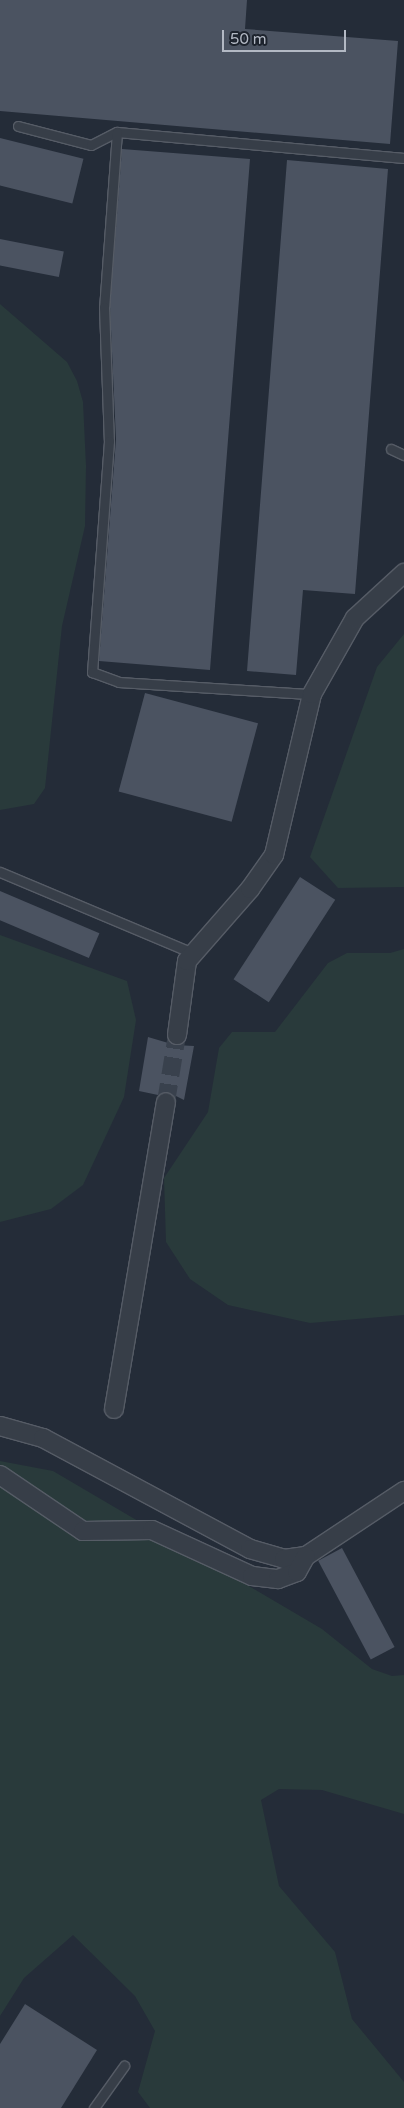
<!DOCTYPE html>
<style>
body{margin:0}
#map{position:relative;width:404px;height:2108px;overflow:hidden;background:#242c38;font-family:"Varela Round",sans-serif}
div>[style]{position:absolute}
.green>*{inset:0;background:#293a3b}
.building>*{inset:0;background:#4b5361;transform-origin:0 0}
.minor-tunnel>*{height:18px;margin-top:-9px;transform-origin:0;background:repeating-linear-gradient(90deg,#39414d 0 18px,transparent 0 27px)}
.roads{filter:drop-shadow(1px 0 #565c66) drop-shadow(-1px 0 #565c66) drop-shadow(0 1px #565c66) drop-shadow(0 -1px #565c66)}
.service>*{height:9px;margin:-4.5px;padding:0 4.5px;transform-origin:4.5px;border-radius:4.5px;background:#373e48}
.minor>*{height:18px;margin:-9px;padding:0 9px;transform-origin:9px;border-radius:9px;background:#373e48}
span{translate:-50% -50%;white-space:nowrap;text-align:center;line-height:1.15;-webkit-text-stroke:5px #1d232d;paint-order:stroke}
.scale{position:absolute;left:222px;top:30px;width:124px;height:22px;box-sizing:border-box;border:2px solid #b3b9c4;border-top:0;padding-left:6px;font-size:15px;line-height:18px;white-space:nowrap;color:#b3b9c4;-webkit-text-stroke:4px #1d232d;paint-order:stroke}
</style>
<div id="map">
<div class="green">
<div style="clip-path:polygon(0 304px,67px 362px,77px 381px,83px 402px,86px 466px,85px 526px,62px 626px,45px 788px,34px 804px,0 810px)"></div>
<div style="clip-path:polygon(404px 634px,404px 887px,338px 888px,310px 857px,377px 667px)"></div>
<div style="clip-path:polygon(0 935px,127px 981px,136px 1020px,124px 1097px,83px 1185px,51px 1209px,0 1222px)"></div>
<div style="clip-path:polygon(404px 949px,404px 1315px,310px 1323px,228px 1305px,190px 1279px,166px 1242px,164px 1178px,208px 1112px,219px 1048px,232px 1032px,275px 1032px,328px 963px,347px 953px,390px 953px)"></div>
<div style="clip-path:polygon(0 1461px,53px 1471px,322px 1629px,372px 1669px,392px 1676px,404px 1675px,404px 1814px,322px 1790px,279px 1789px,261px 1800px,279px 1886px,335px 1952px,352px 2019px,404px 2082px,404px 2108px,150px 2108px,138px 2092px,155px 2031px,135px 1996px,73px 1935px,24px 1978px,0 2016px)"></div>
</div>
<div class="building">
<div style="clip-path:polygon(0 0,247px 0,245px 29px,398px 41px,390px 144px,0 111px)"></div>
<div style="left:0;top:138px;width:86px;height:46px;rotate:14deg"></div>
<div style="clip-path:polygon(122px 149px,250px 159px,210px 670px,99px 661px,116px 439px,110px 307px)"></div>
<div style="clip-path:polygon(287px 160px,388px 169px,355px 594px,303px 590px,296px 675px,247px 671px)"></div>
<div style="left:0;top:239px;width:65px;height:26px;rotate:11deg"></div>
<div style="left:145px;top:693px;width:117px;height:102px;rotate:15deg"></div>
<div style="left:300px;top:877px;width:42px;height:122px;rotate:33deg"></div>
<div style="left:0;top:891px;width:108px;height:27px;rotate:23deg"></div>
<div style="clip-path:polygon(148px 1037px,175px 1045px,194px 1046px,184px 1100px,168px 1092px,158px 1095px,139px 1091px)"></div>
<div style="left:342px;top:1548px;width:112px;height:27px;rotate:62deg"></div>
<div style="clip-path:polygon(25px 2004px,97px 2050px,61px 2108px,0 2108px,0 2044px)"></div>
</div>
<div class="minor-tunnel">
<div style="left:166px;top:1102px;width:68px;rotate:-80.7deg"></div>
</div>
<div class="roads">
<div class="service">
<div style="left:18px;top:126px;width:75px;rotate:14.6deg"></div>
<div style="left:91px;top:145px;width:29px;rotate:-27deg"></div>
<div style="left:117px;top:132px;width:288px;rotate:5.2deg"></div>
<div style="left:117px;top:132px;width:175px;rotate:94.2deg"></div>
<div style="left:104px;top:307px;width:134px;rotate:87.9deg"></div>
<div style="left:109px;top:441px;width:232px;rotate:94.2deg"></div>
<div style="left:92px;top:672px;width:29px;rotate:20deg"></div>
<div style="left:119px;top:682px;width:193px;rotate:3.6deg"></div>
<div style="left:391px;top:449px;width:14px;rotate:25deg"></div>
<div style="left:0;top:872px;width:209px;rotate:22.8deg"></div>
<div style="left:94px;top:2108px;width:52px;rotate:-54.5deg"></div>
</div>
<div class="minor">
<div style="left:177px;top:1035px;width:75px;rotate:-82.3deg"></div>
<div style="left:187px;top:961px;width:96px;rotate:-48.8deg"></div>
<div style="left:250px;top:889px;width:42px;rotate:-54.8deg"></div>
<div style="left:274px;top:855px;width:165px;rotate:-76.7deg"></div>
<div style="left:312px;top:694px;width:87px;rotate:-60.5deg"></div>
<div style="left:355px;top:618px;width:67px;rotate:-42.6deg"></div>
<div style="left:114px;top:1409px;width:311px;rotate:-80.4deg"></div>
<div style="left:0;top:1426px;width:45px;rotate:15.6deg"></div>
<div style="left:43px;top:1438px;width:235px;rotate:28.2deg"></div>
<div style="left:250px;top:1549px;width:35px;rotate:16deg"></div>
<div style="left:284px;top:1559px;width:22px;rotate:-8deg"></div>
<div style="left:306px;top:1556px;width:118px;rotate:-33.6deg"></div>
<div style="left:0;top:1475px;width:100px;rotate:34deg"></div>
<div style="left:83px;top:1531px;width:69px;rotate:-0.8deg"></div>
<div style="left:152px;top:1530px;width:110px;rotate:24.7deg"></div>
<div style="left:252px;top:1576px;width:26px;rotate:7deg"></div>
<div style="left:278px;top:1579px;width:20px;rotate:-20deg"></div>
<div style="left:297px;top:1572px;width:18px;rotate:-61deg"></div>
</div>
</div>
<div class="scale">50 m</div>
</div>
